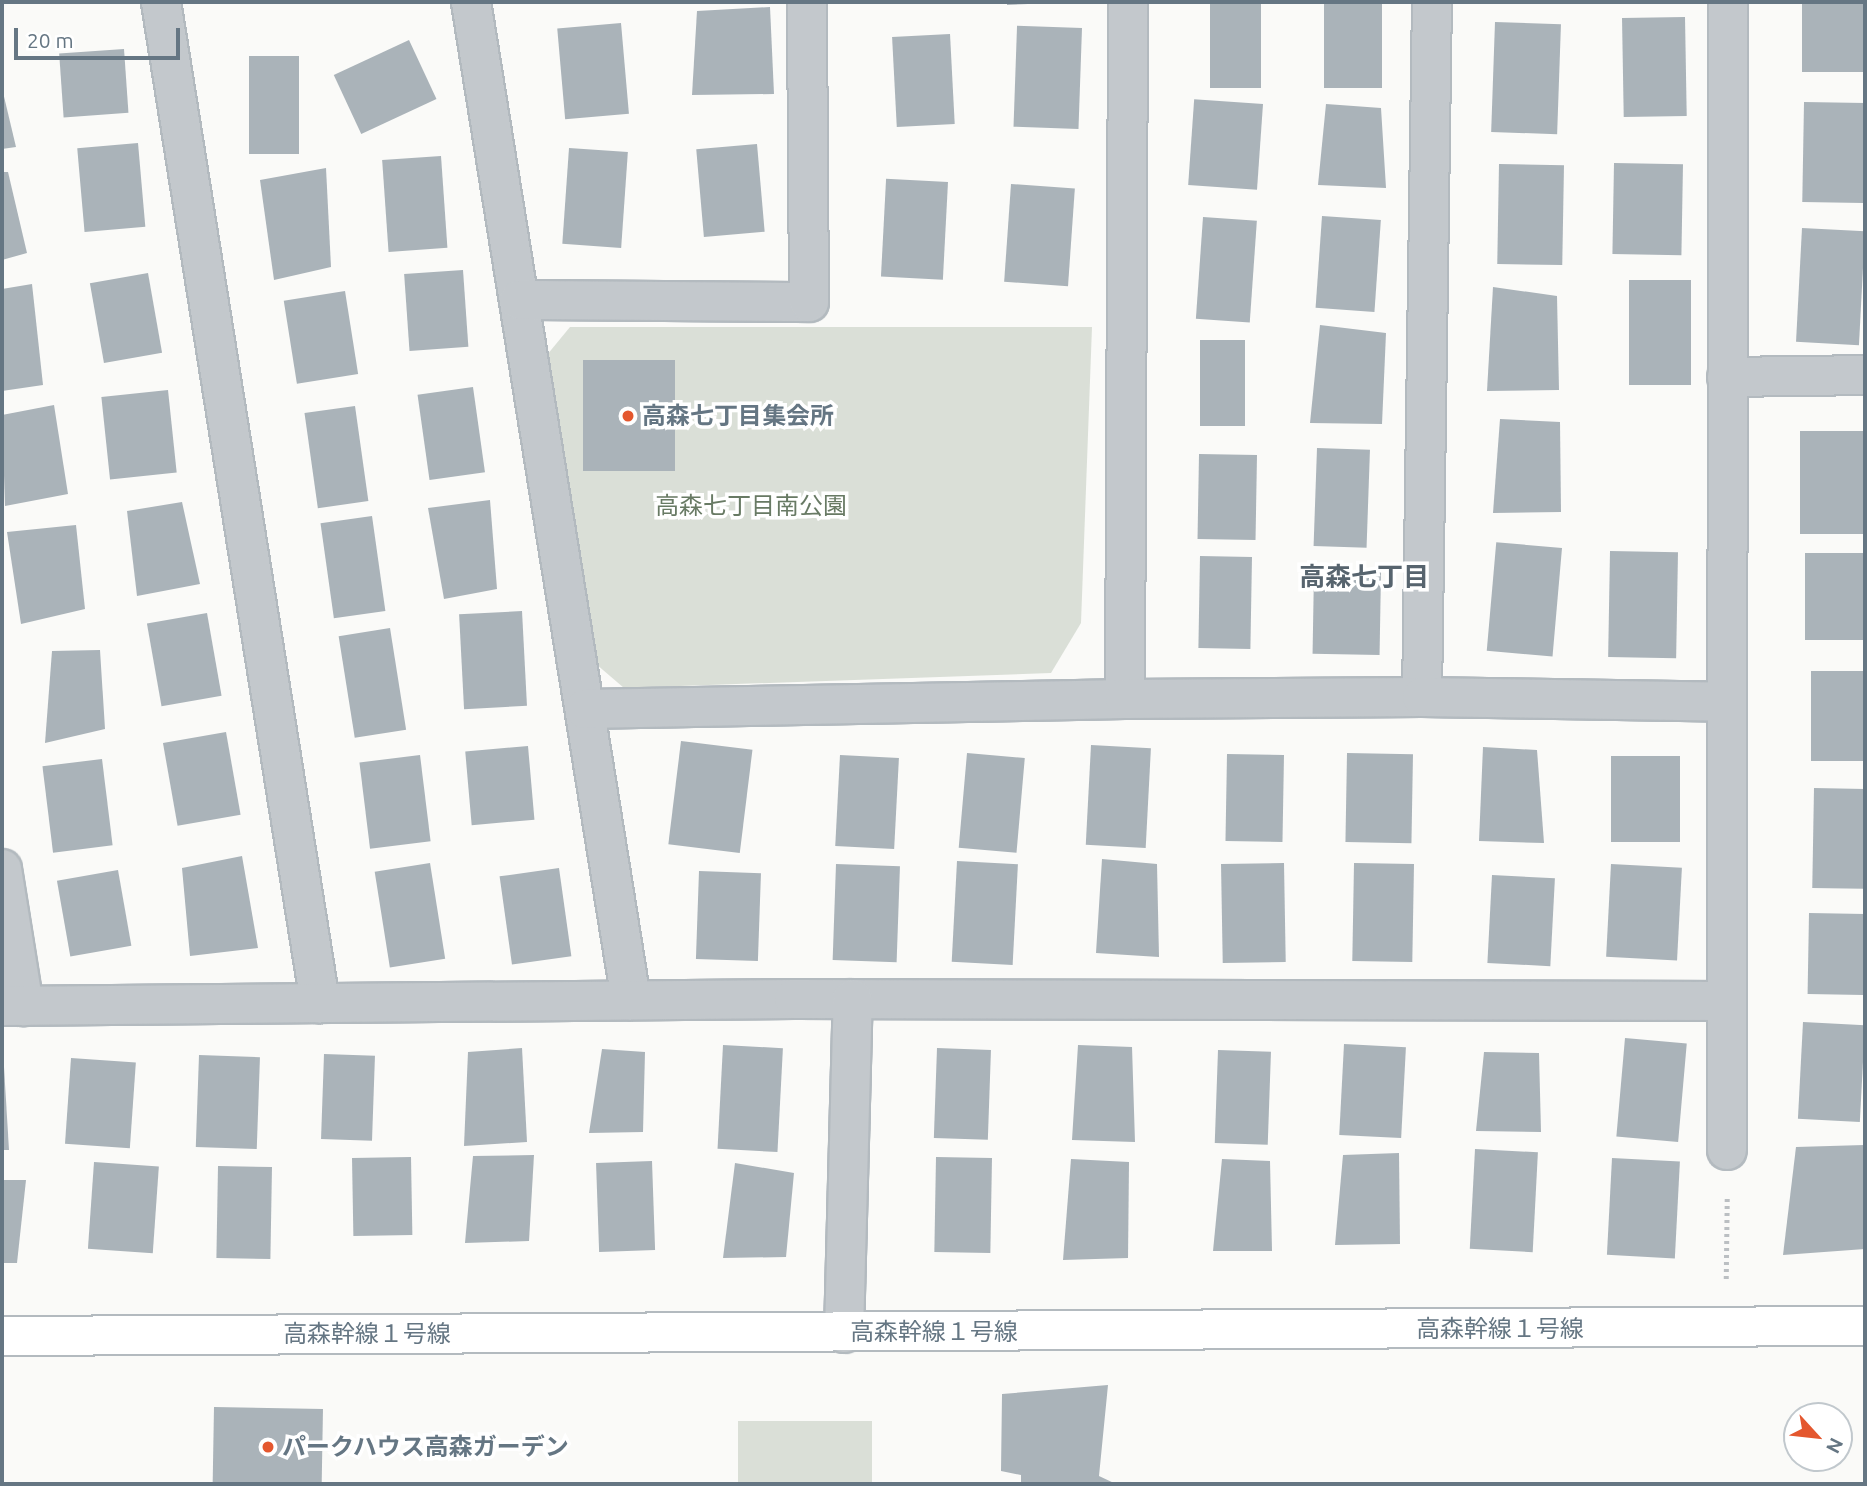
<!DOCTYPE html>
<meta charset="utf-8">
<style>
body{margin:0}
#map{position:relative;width:1867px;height:1486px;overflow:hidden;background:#fafaf8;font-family:Ubuntu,"Noto Sans JP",sans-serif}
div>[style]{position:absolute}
.green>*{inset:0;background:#dadfd7;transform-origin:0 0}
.building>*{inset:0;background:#aab3b9;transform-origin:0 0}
.path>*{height:4.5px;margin-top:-2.25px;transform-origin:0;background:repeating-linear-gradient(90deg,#bbbfc2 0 3.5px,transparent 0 7px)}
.roads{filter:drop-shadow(2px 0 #b3babf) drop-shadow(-2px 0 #b3babf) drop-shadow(0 2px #b3babf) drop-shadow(0 -2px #b3babf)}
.street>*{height:38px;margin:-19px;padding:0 19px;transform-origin:19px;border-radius:19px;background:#c3c8cc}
.secondary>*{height:38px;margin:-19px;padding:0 19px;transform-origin:19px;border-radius:19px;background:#fff}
.dots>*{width:19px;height:19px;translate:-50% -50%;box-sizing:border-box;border:4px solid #fff;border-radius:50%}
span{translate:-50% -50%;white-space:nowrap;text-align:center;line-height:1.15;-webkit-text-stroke:7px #fff;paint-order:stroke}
.poi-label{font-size:24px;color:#657683;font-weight:700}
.left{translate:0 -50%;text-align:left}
.park-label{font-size:24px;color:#687a64}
.street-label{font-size:24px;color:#657683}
.neighbourhood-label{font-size:26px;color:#57646e;font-weight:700}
.frame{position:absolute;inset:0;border:4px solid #657683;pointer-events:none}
.north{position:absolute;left:1783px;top:1402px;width:70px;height:70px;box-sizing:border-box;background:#fff;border:2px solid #c1c8cd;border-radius:50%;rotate:117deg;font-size:19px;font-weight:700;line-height:28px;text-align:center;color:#657683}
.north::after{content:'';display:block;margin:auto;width:24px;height:32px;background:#e4572e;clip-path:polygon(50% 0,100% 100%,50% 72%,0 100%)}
.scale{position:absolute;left:14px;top:28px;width:166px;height:32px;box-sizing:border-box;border:4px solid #657683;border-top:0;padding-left:9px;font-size:21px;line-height:24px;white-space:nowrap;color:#657683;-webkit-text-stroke:5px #fff;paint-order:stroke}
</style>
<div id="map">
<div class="green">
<div style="clip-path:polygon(570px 327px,1092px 327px,1081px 623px,1051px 673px,624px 688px,596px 664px,542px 361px)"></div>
<div style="left:738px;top:1421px;width:134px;height:63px"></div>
</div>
<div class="building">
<div style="clip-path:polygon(1007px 2px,1028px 2px,1028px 4px,1007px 5px)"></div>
<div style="left:1210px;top:2px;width:51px;height:86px"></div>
<div style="left:1324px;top:2px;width:58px;height:86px"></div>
<div style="left:1802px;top:2px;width:63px;height:70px"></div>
<div style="clip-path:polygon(770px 7px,774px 94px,692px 95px,697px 11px)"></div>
<div style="left:1685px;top:17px;width:99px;height:63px;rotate:89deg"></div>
<div style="left:1495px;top:22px;width:66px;height:110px;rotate:2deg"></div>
<div style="left:621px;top:23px;width:91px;height:64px;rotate:85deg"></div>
<div style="left:1082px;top:28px;width:101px;height:65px;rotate:92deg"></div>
<div style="left:950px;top:34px;width:90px;height:58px;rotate:87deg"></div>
<div style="left:409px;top:40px;width:65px;height:83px;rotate:65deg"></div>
<div style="left:124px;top:49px;width:64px;height:65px;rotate:86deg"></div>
<div style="left:249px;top:56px;width:50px;height:98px"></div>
<div style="clip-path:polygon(2px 88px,16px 147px,2px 149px)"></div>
<div style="left:1865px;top:103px;width:100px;height:61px;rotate:91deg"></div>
<div style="left:1263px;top:104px;width:86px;height:69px;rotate:94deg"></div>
<div style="clip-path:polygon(1326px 104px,1381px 108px,1386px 188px,1318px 185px)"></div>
<div style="left:138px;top:143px;width:84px;height:61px;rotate:85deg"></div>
<div style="left:757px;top:144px;width:88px;height:61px;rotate:85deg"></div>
<div style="left:569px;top:148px;width:59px;height:96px;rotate:4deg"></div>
<div style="left:441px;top:156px;width:92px;height:59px;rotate:86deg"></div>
<div style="left:1614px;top:163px;width:69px;height:91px;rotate:1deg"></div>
<div style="left:1499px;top:164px;width:65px;height:100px;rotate:1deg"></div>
<div style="clip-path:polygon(326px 168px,331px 267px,274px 280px,260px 180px)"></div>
<div style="clip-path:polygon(2px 172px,8px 172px,27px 253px,2px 260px)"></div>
<div style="left:948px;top:182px;width:98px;height:62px;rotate:93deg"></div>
<div style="left:1011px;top:184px;width:64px;height:98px;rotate:4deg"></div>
<div style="left:1322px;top:216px;width:59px;height:92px;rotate:4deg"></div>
<div style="left:1203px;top:217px;width:54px;height:102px;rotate:4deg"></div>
<div style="left:1802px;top:228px;width:63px;height:114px;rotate:3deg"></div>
<div style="left:463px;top:270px;width:77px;height:59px;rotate:86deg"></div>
<div style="left:148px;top:273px;width:81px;height:59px;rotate:80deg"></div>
<div style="left:1629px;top:280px;width:62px;height:105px"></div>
<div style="clip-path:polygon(32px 284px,43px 385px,2px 391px,2px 289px)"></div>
<div style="clip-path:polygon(1493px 287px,1557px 296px,1559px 390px,1487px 391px)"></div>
<div style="left:345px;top:291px;width:84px;height:62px;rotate:81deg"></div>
<div style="clip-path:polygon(1320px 325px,1386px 333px,1382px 424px,1310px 423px)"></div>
<div style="left:1200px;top:340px;width:45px;height:86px"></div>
<div style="left:583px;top:360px;width:92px;height:111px"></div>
<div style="left:473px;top:387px;width:86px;height:56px;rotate:82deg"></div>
<div style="left:168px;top:390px;width:83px;height:67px;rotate:84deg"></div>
<div style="clip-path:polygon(54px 405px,68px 494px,5px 506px,2px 415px)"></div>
<div style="left:355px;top:406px;width:96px;height:51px;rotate:82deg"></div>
<div style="clip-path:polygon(1500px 419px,1560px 422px,1561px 512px,1493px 513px)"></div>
<div style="left:1800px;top:431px;width:65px;height:103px"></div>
<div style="left:1317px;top:448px;width:53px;height:98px;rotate:2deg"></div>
<div style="left:1257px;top:455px;width:85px;height:58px;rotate:91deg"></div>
<div style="clip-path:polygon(490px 500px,497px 589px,444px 599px,428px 508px)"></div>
<div style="clip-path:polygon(182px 502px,200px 584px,137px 596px,127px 511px)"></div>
<div style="left:372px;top:516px;width:96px;height:52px;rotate:82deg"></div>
<div style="clip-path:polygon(76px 525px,85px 609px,21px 624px,7px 532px)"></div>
<div style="left:1562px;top:548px;width:109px;height:66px;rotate:95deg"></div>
<div style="left:1610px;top:551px;width:68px;height:106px;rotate:1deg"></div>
<div style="left:1865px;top:553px;width:87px;height:60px;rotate:90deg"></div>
<div style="left:1200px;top:556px;width:52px;height:92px;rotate:1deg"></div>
<div style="left:1381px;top:572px;width:83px;height:67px;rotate:91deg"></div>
<div style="left:522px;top:611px;width:95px;height:63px;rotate:87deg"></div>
<div style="left:207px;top:613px;width:84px;height:61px;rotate:80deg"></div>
<div style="left:390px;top:628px;width:103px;height:52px;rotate:81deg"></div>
<div style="clip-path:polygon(100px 650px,105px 729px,45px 743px,52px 651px)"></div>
<div style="left:1865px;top:671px;width:90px;height:54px;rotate:90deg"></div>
<div style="left:226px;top:732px;width:84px;height:64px;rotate:80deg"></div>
<div style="left:681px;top:741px;width:72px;height:104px;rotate:7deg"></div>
<div style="left:1091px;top:745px;width:60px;height:100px;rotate:3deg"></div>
<div style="left:528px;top:746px;width:74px;height:63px;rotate:85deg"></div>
<div style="clip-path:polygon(1483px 747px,1537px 750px,1544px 843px,1479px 841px)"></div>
<div style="left:967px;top:753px;width:58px;height:95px;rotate:5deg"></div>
<div style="left:1347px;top:753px;width:66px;height:89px;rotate:1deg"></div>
<div style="left:1227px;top:754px;width:57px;height:87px;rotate:1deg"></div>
<div style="left:420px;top:755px;width:87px;height:61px;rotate:83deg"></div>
<div style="left:840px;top:755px;width:59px;height:91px;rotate:3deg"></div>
<div style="left:1611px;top:756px;width:69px;height:86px"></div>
<div style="left:102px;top:759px;width:87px;height:60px;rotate:83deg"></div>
<div style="left:1814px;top:788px;width:51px;height:100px;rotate:1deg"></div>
<div style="clip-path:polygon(242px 856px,258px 948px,190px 956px,182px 868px)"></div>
<div style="clip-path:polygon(1102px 859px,1157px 864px,1159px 957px,1096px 953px)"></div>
<div style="left:957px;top:861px;width:61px;height:101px;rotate:3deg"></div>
<div style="left:430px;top:863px;width:97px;height:56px;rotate:81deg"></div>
<div style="left:1284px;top:863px;width:99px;height:63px;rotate:89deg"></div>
<div style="left:836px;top:864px;width:64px;height:96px;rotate:2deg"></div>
<div style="left:1414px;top:864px;width:98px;height:60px;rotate:91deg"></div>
<div style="left:1611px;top:864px;width:71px;height:93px;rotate:3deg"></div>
<div style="left:559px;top:868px;width:89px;height:60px;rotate:82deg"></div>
<div style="left:118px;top:870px;width:77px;height:62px;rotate:80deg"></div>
<div style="left:699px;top:871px;width:62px;height:88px;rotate:2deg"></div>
<div style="left:1492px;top:875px;width:63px;height:88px;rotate:3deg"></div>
<div style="left:1809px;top:913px;width:56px;height:81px;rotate:1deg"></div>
<div style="left:1803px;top:1022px;width:62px;height:97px;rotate:3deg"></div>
<div style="left:1625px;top:1038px;width:62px;height:99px;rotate:5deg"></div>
<div style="left:1344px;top:1044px;width:62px;height:91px;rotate:3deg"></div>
<div style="left:723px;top:1045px;width:60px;height:104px;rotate:3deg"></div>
<div style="clip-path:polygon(1078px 1045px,1132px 1047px,1135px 1142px,1072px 1140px)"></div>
<div style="clip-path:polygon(522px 1048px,527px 1142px,464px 1146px,468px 1052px)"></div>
<div style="left:937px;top:1048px;width:54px;height:90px;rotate:2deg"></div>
<div style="clip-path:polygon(602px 1049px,645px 1052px,643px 1132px,589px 1133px)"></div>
<div style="left:1218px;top:1050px;width:53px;height:93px;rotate:2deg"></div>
<div style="clip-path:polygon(1484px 1052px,1539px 1053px,1541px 1132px,1476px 1131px)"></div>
<div style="left:324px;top:1054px;width:51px;height:85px;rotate:2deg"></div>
<div style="left:199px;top:1055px;width:61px;height:92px;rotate:2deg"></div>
<div style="left:71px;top:1058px;width:65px;height:86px;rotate:4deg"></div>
<div style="clip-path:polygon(2px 1067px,4px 1067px,9px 1150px,2px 1150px)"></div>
<div style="clip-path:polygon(1864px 1145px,1865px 1249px,1783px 1255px,1796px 1147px)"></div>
<div style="left:1475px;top:1149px;width:63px;height:100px;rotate:3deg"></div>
<div style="clip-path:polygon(1399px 1153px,1400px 1244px,1335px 1245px,1343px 1155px)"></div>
<div style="clip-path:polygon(534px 1155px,529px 1241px,465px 1243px,473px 1156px)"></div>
<div style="left:411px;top:1157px;width:78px;height:59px;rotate:89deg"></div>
<div style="left:936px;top:1157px;width:56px;height:95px;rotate:1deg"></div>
<div style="left:1612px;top:1158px;width:68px;height:97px;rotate:3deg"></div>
<div style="clip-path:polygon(1071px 1159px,1129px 1162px,1128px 1258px,1063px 1260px)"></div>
<div style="clip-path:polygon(1222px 1159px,1270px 1161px,1272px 1251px,1213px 1251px)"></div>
<div style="left:652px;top:1161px;width:89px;height:56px;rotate:88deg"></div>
<div style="left:94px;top:1162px;width:65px;height:87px;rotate:4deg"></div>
<div style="clip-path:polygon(735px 1163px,794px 1173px,786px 1257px,723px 1258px)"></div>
<div style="left:218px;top:1166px;width:54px;height:92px;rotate:1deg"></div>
<div style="clip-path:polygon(2px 1180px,26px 1180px,17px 1263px,2px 1263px)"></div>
<div style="clip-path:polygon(1108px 1385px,1099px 1476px,1116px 1484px,1021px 1484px,1021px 1475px,1001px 1471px,1002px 1394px)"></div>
<div style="left:214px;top:1407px;width:109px;height:77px;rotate:1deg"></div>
</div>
<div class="path">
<div style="left:1726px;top:1279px;width:82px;rotate:-89.3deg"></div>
</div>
<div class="roads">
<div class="street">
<div style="left:161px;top:2px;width:1014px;rotate:80.97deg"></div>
<div style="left:471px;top:2px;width:1011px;rotate:80.89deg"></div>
<div style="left:519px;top:300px;width:290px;rotate:0.4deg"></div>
<div style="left:809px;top:302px;width:300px;rotate:-90.4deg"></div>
<div style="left:1727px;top:377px;width:138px;rotate:-0.8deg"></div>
<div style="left:1422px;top:697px;width:695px;rotate:-89.18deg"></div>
<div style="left:1125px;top:699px;width:697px;rotate:-89.75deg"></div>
<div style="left:585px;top:709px;width:540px;rotate:-1.06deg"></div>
<div style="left:1125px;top:699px;width:297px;rotate:-0.4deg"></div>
<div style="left:1422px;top:697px;width:305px;rotate:0.9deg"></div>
<div style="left:2px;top:869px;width:139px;rotate:80.9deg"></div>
<div style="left:2px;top:1006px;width:792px;rotate:-0.51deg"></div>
<div style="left:794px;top:999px;width:933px;rotate:0.12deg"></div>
<div style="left:1727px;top:1150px;width:1148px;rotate:-89.95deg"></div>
<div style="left:844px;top:1333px;width:334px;rotate:-88.5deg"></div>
</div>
<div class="secondary">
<div style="left:2px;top:1336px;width:1863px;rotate:-0.31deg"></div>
</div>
</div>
<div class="dots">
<div style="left:628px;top:416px;background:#e4572e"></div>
<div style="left:268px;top:1447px;background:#e4572e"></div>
</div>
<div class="poi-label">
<span class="left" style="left:642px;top:416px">高森七丁目集会所</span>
<span class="left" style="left:282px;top:1447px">パークハウス高森ガーデン</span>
</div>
<div class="park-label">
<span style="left:751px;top:506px">高森七丁目南公園</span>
</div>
<div class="street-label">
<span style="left:1500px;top:1329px">高森幹線１号線</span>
<span style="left:934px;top:1332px">高森幹線１号線</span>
<span style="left:367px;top:1334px">高森幹線１号線</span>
</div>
<div class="neighbourhood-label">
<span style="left:1364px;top:577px">高森七丁目</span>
</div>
<div class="frame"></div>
<div class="north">N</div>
<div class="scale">20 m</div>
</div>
